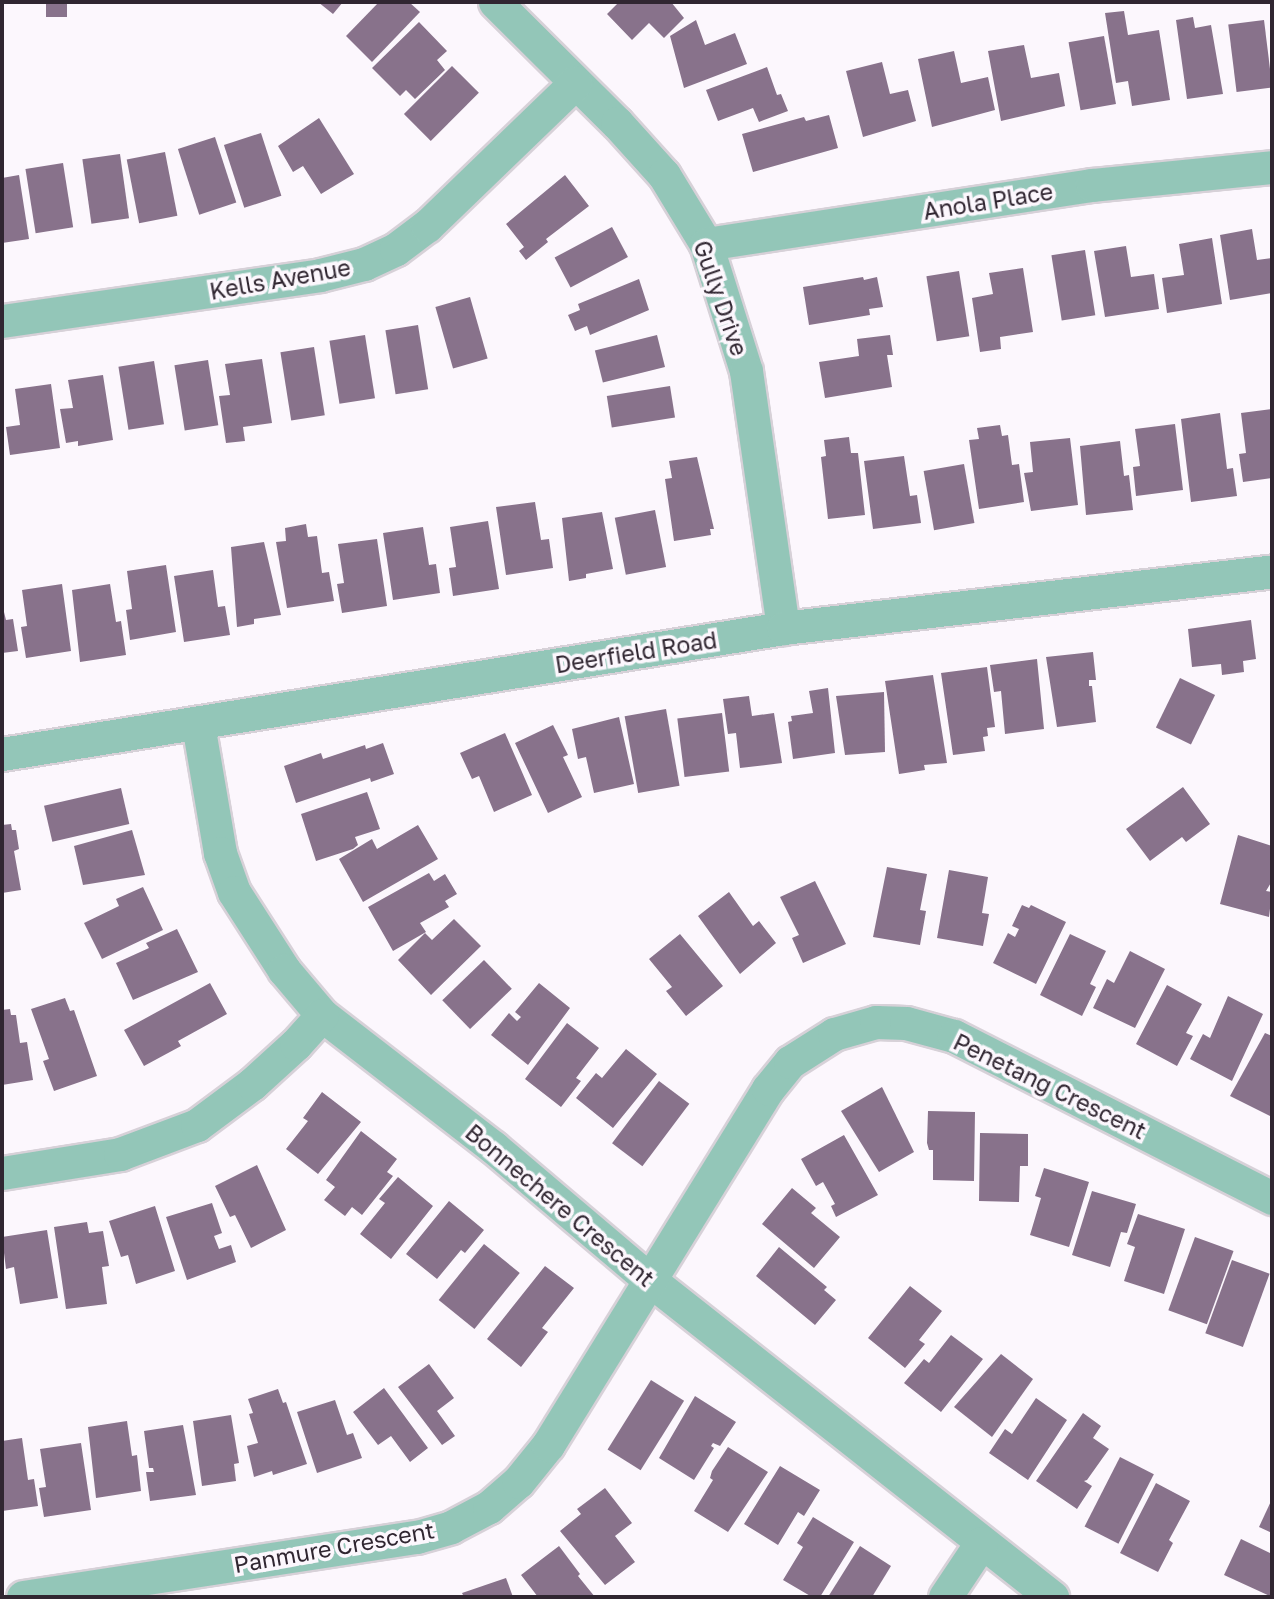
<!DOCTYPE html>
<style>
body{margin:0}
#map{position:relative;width:1274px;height:1599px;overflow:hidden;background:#fcf7fd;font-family:"Golos Text",sans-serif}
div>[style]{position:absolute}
.building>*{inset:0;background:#88728b;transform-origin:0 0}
.roads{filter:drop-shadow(2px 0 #d7d1d8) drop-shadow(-2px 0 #d7d1d8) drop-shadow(0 2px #d7d1d8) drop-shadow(0 -2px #d7d1d8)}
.street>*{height:33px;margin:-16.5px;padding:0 16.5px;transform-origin:16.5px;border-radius:16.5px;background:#93c6b8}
span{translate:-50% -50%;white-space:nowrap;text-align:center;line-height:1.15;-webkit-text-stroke:7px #fcf7fd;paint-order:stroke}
.street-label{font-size:23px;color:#302631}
.frame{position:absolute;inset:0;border:4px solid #302631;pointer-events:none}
</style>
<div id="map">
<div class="building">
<div style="left:46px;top:2px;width:21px;height:15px"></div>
<div style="clip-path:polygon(318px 2px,343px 2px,333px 14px)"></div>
<div style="clip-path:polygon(379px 2px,409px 2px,420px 12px,372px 62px,346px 36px)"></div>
<div style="clip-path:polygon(619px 2px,671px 2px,684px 18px,664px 38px,649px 23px,632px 40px,607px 14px)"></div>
<div style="clip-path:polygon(1124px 11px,1128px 35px,1159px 30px,1170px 100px,1132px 106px,1128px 81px,1116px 83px,1105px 13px)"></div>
<div style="clip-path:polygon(1193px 17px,1195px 28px,1211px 25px,1223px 94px,1187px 99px,1176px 20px)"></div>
<div style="clip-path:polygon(696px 20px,705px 45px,735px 33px,747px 64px,684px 88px,670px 36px)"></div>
<div style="left:1264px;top:20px;width:68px;height:36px;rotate:83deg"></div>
<div style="clip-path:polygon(419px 22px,447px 51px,437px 60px,445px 70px,415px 99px,406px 90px,400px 96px,372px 68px)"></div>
<div style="left:1104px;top:36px;width:69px;height:36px;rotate:80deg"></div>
<div style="clip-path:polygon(1024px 45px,1031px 78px,1059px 73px,1065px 106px,1001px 121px,988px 51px)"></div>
<div style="clip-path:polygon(954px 51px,961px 83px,988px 77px,995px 110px,932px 127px,918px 59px)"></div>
<div style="clip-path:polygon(882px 62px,890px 94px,908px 90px,916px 121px,863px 137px,846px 71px)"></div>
<div style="left:452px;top:66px;width:38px;height:68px;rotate:45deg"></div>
<div style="clip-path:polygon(767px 67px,777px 95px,781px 94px,788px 111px,759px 122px,753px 108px,718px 121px,706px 90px)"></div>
<div style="clip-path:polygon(829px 115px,838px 148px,753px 172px,742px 134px,804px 117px,806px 121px)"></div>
<div style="clip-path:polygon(319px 118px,354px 174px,321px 194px,303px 166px,293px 172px,278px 146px)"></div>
<div style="left:261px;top:133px;width:66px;height:39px;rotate:72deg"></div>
<div style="left:215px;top:137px;width:69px;height:39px;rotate:72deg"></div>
<div style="left:165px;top:152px;width:65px;height:39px;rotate:79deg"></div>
<div style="left:120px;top:154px;width:65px;height:38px;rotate:82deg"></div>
<div style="left:63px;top:163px;width:65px;height:38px;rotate:81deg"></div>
<div style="clip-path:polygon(19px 175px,29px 239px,2px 243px,2px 178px)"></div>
<div style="clip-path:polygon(565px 175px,589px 206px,546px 239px,548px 242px,526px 260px,519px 251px,524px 247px,506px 224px)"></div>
<div style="left:612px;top:227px;width:34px;height:65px;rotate:62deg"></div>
<div style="clip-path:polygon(1252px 229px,1257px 260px,1272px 258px,1272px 293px,1230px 300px,1220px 235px)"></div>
<div style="clip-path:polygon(1212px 238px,1222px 304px,1167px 313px,1162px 278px,1184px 275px,1179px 244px)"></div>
<div style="clip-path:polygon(1126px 246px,1131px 277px,1154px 274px,1159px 309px,1105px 317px,1094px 251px)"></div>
<div style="left:1085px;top:250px;width:66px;height:34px;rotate:81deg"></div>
<div style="clip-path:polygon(1023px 268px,1033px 332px,1000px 337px,1001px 349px,980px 352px,972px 298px,993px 294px,989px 273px)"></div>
<div style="left:959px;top:271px;width:66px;height:33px;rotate:81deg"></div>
<div style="clip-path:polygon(863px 277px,864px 280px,877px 277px,883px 307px,869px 309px,870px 315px,809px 325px,803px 287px)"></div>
<div style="clip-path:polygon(639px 279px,649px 310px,590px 335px,587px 326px,575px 331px,568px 315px,580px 310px,578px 304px)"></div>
<div style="left:470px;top:297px;width:64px;height:36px;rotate:74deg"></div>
<div style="left:418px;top:325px;width:65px;height:33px;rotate:81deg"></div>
<div style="left:365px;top:335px;width:64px;height:36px;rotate:81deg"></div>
<div style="left:657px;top:335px;width:33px;height:64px;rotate:76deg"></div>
<div style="clip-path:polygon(890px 335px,893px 355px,887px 355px,892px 387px,825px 398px,819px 362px,859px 356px,857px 339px)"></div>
<div style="left:314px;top:347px;width:69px;height:34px;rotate:81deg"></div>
<div style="clip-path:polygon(262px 359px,272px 423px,243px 427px,245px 441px,226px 443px,219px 396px,230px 395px,225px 364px)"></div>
<div style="left:208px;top:360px;width:66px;height:34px;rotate:81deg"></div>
<div style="left:154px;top:361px;width:64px;height:36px;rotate:81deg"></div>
<div style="clip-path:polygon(103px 375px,113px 440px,78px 446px,78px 441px,66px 443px,60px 409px,73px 408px,68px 380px)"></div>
<div style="clip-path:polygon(51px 384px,60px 448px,10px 455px,6px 427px,20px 425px,15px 389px)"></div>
<div style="left:670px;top:386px;width:32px;height:64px;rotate:81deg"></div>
<div style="clip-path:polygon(1272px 409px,1272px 478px,1243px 482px,1239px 454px,1246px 453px,1241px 413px)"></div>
<div style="clip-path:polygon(1220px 413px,1227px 469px,1233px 468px,1237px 496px,1191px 502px,1181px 419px)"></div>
<div style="clip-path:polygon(1175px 424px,1183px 490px,1136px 496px,1133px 467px,1140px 466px,1135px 429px)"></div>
<div style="clip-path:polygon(1000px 425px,1002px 436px,1008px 435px,1012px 465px,1019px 464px,1024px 502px,979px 509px,969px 440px,979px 439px,977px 428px)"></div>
<div style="clip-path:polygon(849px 437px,851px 453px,858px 453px,865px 515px,828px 519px,821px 457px,826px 456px,824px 440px)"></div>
<div style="clip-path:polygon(1070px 438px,1078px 505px,1031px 511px,1024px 473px,1033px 472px,1030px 442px)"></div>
<div style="clip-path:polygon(1120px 441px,1124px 476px,1129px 475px,1133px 510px,1086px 515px,1080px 446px)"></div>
<div style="clip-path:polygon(904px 456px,910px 496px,917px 495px,921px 523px,873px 529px,864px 461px)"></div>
<div style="clip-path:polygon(697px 457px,714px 529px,710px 529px,711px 535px,674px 541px,665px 479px,672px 478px,669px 461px)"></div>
<div style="left:964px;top:464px;width:60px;height:41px;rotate:80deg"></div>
<div style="clip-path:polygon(535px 502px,541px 540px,549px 539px,553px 568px,506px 575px,496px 507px)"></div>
<div style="left:655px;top:510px;width:58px;height:41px;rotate:79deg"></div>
<div style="clip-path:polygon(602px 512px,613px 569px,586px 574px,586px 578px,569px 581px,562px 518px)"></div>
<div style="clip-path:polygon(488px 521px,499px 589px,453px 596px,449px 568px,456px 567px,450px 527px)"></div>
<div style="clip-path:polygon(306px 524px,308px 537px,317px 536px,322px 573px,329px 572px,334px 601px,287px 608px,276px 542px,286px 541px,285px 528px)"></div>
<div style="clip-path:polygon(423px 527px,429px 565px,436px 564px,440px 593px,393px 600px,383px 533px)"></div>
<div style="clip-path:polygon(377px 539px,387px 606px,342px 613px,337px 584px,344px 583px,338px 544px)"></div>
<div style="clip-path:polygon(264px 542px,281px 615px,254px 619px,254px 624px,237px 627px,231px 547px)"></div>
<div style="clip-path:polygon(166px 565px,176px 632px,130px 640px,126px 610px,132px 609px,127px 571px)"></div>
<div style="clip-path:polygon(213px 570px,218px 607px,225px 606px,230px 635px,184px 642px,174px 576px)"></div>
<div style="clip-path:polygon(62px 584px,71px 651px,26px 658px,21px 627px,27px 626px,22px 590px)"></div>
<div style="clip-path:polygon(110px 584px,116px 622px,121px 621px,126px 655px,80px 662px,72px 590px)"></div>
<div style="clip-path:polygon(2px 604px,6px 620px,13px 619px,18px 651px,2px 653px)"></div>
<div style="clip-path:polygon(1251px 620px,1256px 659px,1243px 661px,1244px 672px,1222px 675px,1221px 664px,1192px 667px,1188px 629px)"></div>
<div style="clip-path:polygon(1093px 652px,1096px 680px,1089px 680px,1089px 686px,1092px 686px,1096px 722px,1057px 727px,1046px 657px)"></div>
<div style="clip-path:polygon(1037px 659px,1044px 729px,1005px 734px,1001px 691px,994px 692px,990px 665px)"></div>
<div style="clip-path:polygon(987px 667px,995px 727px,987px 728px,988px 736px,983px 737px,985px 751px,953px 755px,941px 673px)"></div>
<div style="clip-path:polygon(933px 675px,947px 763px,924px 765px,925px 770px,899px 774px,885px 681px)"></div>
<div style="left:1180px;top:678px;width:39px;height:55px;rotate:26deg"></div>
<div style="clip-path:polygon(828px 688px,835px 753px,793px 759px,788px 722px,792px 721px,791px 716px,813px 713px,809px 691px)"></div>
<div style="clip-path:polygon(884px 692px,885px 752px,845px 755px,836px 696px)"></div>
<div style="clip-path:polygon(749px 696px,752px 716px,774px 713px,782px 763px,740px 768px,736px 733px,728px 734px,723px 699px)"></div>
<div style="left:666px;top:709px;width:78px;height:42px;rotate:80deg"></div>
<div style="left:722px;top:713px;width:59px;height:45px;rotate:83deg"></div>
<div style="clip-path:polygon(619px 717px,634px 784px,594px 793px,586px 757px,578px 759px,572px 729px)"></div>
<div style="clip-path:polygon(553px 725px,568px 755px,563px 757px,582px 797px,548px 813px,515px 743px)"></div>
<div style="clip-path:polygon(505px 733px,532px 795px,494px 812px,479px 776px,472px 779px,460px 753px)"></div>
<div style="clip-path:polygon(383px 743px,394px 774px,371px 782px,370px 778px,296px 803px,284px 766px,321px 753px,323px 759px,365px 745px,366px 749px)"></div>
<div style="clip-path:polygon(1183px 787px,1210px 824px,1186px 842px,1182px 837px,1150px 861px,1126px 829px)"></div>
<div style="left:121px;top:788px;width:37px;height:79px;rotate:77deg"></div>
<div style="clip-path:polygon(367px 792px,380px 829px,355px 837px,358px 845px,353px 849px,316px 861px,301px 814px)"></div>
<div style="clip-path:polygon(11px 824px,12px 830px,16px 830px,19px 849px,14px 851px,21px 890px,2px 893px,2px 825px)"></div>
<div style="clip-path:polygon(418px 825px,438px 859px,363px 902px,339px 859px,372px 839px,377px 849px)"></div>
<div style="clip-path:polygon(132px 830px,145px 875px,83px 885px,74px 846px)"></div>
<div style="clip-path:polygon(1238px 835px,1272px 846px,1272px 881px,1266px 891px,1272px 892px,1269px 917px,1220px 904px)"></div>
<div style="clip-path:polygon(887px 867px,927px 874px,920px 910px,926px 911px,920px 945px,873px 937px)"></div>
<div style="clip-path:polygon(949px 870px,988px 877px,982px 913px,989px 914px,983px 946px,937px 938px)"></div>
<div style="clip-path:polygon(429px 873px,434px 881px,445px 874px,457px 894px,445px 901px,449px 907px,420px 923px,426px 932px,393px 951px,368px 907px)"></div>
<div style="clip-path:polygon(815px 881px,846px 944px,803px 963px,792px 938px,799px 935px,780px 897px)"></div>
<div style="clip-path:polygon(143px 887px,163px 930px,102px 959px,84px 923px,119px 906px,116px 899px)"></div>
<div style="clip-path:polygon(729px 892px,753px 926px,759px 921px,776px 943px,740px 974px,698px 916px)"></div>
<div style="clip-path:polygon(1022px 905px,1029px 908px,1031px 905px,1066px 922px,1036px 984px,993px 963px,1008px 933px,1015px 937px,1019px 929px,1012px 926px)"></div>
<div style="clip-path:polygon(454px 919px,481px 946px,431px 995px,398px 960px,425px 933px,432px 940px)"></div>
<div style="clip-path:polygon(177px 929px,198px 972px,133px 1000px,116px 963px,149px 948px,146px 943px)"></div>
<div style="clip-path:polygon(680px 934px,723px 986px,686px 1016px,666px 991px,672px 987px,649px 959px)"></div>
<div style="clip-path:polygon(1070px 934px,1106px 951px,1090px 984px,1096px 987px,1082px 1016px,1040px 995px)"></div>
<div style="clip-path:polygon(1130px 951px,1165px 969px,1135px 1028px,1093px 1008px,1107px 979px,1114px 983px)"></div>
<div style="left:484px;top:960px;width:40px;height:58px;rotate:46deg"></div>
<div style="clip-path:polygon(210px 983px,227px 1014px,178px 1041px,181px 1046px,144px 1066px,124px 1030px)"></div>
<div style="clip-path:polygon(539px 983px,570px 1008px,528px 1065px,491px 1035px,509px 1013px,517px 1021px,521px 1017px,515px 1012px)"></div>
<div style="clip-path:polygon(1167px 985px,1202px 1004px,1186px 1033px,1193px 1036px,1177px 1066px,1136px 1044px)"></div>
<div style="clip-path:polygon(1228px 996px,1263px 1014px,1232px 1081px,1190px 1059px,1203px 1034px,1210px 1038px)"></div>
<div style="clip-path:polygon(65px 998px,70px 1011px,74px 1010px,97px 1076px,54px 1091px,43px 1061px,49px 1059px,31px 1009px)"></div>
<div style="clip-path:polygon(10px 1009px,11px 1015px,16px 1015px,20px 1043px,27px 1042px,33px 1080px,2px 1085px,2px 1010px)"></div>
<div style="clip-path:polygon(567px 1023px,599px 1048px,576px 1078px,581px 1081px,561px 1107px,525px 1079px)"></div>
<div style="clip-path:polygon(1265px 1033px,1272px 1036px,1272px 1117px,1230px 1096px)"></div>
<div style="clip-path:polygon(626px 1049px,657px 1074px,613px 1128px,576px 1098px,596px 1073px,602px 1078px)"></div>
<div style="left:659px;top:1081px;width:38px;height:78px;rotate:37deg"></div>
<div style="clip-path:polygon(882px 1087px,914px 1152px,879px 1172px,841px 1111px)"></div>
<div style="clip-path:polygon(322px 1092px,361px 1122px,318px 1174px,286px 1149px,308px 1121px,303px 1118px)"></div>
<div style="clip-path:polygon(928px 1111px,975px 1112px,974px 1181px,933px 1180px,933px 1150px,929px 1150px,927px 1143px)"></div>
<div style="clip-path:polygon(361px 1131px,397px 1159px,387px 1172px,393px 1176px,362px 1215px,352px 1207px,345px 1216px,324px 1200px,335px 1187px,326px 1180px)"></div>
<div style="clip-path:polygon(980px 1133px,1028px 1134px,1028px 1166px,1020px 1166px,1019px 1202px,979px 1201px)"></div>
<div style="clip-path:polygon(844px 1135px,878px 1195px,836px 1217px,831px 1206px,835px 1204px,823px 1182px,816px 1186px,801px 1159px)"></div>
<div style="clip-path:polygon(257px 1165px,286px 1230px,251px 1248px,235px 1215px,230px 1217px,215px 1186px)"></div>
<div style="clip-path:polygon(1044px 1168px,1089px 1182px,1069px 1247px,1030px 1235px,1041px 1198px,1035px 1196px)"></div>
<div style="clip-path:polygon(398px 1177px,433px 1206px,391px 1259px,360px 1234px,385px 1203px,379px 1199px)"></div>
<div style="clip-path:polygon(792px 1188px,816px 1208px,811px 1213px,840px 1237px,814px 1268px,762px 1224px)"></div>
<div style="clip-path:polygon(1092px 1191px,1136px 1204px,1127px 1233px,1121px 1232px,1110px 1267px,1072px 1255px)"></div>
<div style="clip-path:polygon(449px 1201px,484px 1230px,465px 1253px,461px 1250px,437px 1279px,406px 1254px)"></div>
<div style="clip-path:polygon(212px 1203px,222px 1233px,214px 1236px,219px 1249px,231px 1245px,236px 1262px,187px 1280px,166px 1217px)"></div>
<div style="clip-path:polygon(155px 1206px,175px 1271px,136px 1284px,128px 1255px,121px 1257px,109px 1221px)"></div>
<div style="clip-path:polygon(1138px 1214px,1185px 1229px,1164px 1294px,1124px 1281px,1135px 1247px,1127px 1244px)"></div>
<div style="clip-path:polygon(87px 1222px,89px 1233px,103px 1231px,109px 1266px,102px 1267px,107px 1304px,66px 1309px,54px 1227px)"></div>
<div style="clip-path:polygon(47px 1230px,58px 1298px,20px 1304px,14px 1267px,6px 1269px,2px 1237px)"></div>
<div style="left:1195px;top:1237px;width:41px;height:78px;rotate:20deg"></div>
<div style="left:484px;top:1244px;width:46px;height:72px;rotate:39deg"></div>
<div style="clip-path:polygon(779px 1247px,827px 1287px,824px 1290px,836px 1300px,815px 1325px,756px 1276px)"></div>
<div style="left:1232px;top:1260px;width:40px;height:78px;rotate:20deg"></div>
<div style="clip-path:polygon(545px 1266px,574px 1288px,542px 1328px,548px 1332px,521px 1367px,487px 1339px)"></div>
<div style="clip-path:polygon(910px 1286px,942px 1311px,919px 1340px,925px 1344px,905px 1368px,868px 1338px)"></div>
<div style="clip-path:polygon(951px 1335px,983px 1359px,941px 1412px,904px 1383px,924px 1359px,929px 1363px)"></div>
<div style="clip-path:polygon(1001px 1354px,1033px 1379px,992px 1437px,954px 1407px)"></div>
<div style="clip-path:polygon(429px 1364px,454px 1398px,437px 1411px,455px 1436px,442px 1445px,398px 1387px)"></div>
<div style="left:651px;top:1380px;width:39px;height:82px;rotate:32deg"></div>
<div style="clip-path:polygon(384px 1388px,428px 1448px,410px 1462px,391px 1436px,378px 1445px,353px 1412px)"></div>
<div style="clip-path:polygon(278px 1389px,283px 1403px,286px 1402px,307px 1464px,273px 1475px,272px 1471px,254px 1477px,247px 1446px,258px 1443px,249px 1414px,253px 1413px,248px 1399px)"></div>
<div style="clip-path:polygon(695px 1396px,736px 1422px,720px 1446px,713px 1443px,711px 1446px,714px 1448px,694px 1480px,659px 1458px)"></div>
<div style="clip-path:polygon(1036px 1398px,1067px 1420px,1028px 1480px,989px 1453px,1005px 1429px,1012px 1434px)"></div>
<div style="clip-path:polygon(335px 1400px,347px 1435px,353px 1433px,362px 1458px,317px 1473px,297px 1412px)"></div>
<div style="clip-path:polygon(1083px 1413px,1101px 1426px,1093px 1438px,1109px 1449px,1087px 1480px,1084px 1481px,1092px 1486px,1077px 1509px,1036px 1481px)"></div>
<div style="clip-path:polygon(231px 1415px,239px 1463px,234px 1464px,236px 1481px,202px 1486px,193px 1421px)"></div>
<div style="clip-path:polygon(127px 1421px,132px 1456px,137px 1455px,141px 1491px,96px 1498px,88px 1427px)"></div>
<div style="clip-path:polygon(183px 1425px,196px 1495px,150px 1501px,146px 1472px,154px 1472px,153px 1468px,149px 1468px,144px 1431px)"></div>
<div style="clip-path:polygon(22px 1438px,28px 1480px,34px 1479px,38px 1506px,2px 1511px,2px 1441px)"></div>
<div style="clip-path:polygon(81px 1443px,91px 1510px,44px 1517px,39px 1488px,46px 1487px,40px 1449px)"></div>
<div style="clip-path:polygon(728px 1447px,768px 1472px,728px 1532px,694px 1511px,713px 1480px,710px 1478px,712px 1471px)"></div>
<div style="left:1120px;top:1457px;width:38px;height:78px;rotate:27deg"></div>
<div style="clip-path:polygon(780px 1466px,820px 1490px,804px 1516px,798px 1512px,778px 1545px,744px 1524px)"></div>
<div style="clip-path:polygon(1156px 1483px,1190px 1501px,1169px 1540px,1173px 1543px,1158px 1572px,1120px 1553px)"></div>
<div style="clip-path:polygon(605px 1488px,632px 1523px,615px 1536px,635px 1562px,605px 1585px,560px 1531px,581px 1514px,577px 1509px)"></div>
<div style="clip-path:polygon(1272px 1499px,1272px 1533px,1259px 1527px)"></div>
<div style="clip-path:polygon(813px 1517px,854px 1542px,820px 1597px,812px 1597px,783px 1580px,803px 1547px,797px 1543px)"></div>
<div style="clip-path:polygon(1241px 1539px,1272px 1554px,1272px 1597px,1224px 1575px)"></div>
<div style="clip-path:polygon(559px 1546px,580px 1574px,578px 1576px,595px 1597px,538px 1597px,521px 1575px)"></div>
<div style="clip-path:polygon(860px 1546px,891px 1566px,872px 1597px,828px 1597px)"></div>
<div style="clip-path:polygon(506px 1578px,513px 1597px,464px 1597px,462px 1593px)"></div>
</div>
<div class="roads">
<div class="street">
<div style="left:495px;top:2px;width:172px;rotate:44.8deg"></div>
<div style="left:617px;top:123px;width:70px;rotate:47.9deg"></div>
<div style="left:664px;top:175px;width:81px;rotate:58.7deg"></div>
<div style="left:706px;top:244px;width:133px;rotate:72.5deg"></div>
<div style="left:746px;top:371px;width:260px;rotate:81.8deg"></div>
<div style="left:706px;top:244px;width:390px;rotate:-8.7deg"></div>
<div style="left:1092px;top:185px;width:181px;rotate:-5.7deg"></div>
<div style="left:2px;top:321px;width:321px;rotate:-8.2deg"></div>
<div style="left:320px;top:275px;width:45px;rotate:-14deg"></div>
<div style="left:364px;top:264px;width:35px;rotate:-25deg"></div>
<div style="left:396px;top:249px;width:39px;rotate:-37deg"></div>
<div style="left:427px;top:226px;width:206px;rotate:-44deg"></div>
<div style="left:198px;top:724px;width:131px;rotate:80.3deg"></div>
<div style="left:220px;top:853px;width:41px;rotate:70.3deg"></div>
<div style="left:234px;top:892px;width:93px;rotate:57.3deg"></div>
<div style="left:284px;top:970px;width:59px;rotate:49.8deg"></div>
<div style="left:322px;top:1015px;width:216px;rotate:37.7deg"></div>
<div style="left:493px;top:1147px;width:207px;rotate:40.3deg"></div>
<div style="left:651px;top:1281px;width:511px;rotate:38.24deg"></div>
<div style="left:2px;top:754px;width:791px;rotate:-9.16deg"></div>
<div style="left:783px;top:628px;width:492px;rotate:-6.6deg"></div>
<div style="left:2px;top:1173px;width:120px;rotate:-9.1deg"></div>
<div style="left:120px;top:1154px;width:82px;rotate:-20.6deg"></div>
<div style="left:197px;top:1125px;width:69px;rotate:-36.7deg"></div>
<div style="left:252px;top:1084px;width:59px;rotate:-42.3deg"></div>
<div style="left:296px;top:1044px;width:39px;rotate:-48deg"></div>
<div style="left:23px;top:1597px;width:399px;rotate:-8.7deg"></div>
<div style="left:417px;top:1537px;width:35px;rotate:-16deg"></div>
<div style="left:451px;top:1527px;width:43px;rotate:-27.8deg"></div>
<div style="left:489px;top:1507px;width:38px;rotate:-41deg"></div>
<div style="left:518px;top:1482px;width:48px;rotate:-51deg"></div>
<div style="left:548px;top:1445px;width:418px;rotate:-58.3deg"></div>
<div style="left:768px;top:1089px;width:35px;rotate:-51deg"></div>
<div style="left:790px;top:1062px;width:52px;rotate:-32.5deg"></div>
<div style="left:834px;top:1034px;width:44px;rotate:-15.9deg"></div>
<div style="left:876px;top:1022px;width:30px;rotate:2deg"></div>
<div style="left:906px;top:1023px;width:50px;rotate:15.2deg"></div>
<div style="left:954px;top:1036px;width:357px;rotate:27deg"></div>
<div style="left:945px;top:1597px;width:65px;rotate:-56.3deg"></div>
</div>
</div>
<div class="street-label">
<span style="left:988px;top:201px;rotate:-9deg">Anola Place</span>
<span style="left:280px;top:279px;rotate:-10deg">Kells Avenue</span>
<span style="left:721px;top:298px;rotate:71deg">Gully Drive</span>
<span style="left:636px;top:652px;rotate:-9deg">Deerfield Road</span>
<span style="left:1050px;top:1086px;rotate:26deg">Penetang Crescent</span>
<span style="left:560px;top:1205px;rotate:40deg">Bonnechere Crescent</span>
<span style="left:334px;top:1547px;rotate:-10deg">Panmure Crescent</span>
</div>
<div class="frame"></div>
</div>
